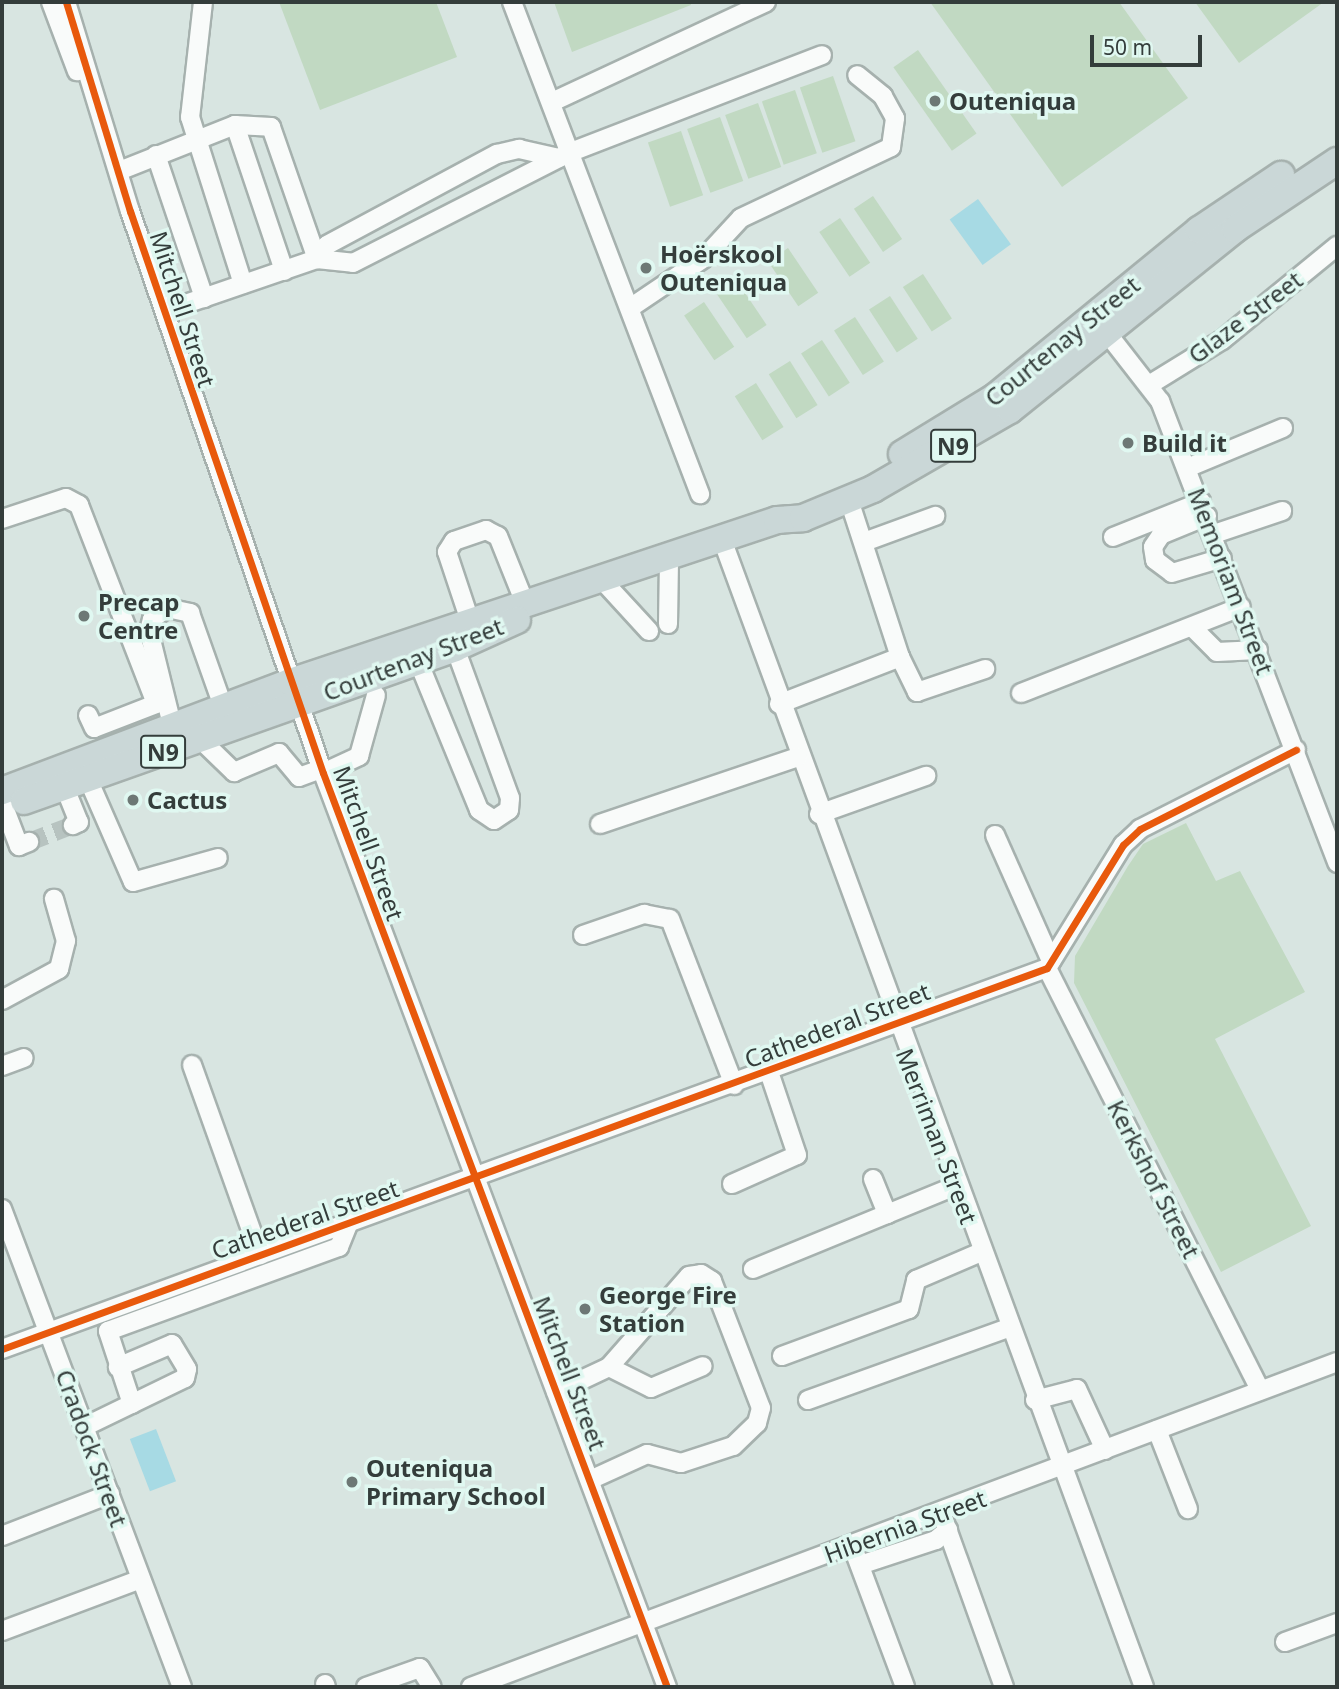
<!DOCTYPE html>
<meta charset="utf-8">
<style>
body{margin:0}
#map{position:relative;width:1339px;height:1689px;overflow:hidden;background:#d8e5e1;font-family:"Noto Sans",sans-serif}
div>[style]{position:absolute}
.green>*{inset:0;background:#c1d9c2;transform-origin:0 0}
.water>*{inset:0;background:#a7dae4;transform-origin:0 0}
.minor-tunnel>*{height:18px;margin-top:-9px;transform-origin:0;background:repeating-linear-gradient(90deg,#b7c3c0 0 18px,transparent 0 27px)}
.roads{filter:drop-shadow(2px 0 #a6b1ae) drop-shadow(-2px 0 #a6b1ae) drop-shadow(0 2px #a6b1ae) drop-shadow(0 -2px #a6b1ae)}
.minor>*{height:18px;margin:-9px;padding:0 9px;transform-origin:9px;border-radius:9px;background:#f9fbfa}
.highway>*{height:26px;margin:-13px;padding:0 13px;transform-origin:13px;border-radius:13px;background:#cad7d7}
.cycleway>*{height:7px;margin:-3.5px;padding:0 3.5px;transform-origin:3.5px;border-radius:3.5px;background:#e8590c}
.dots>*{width:19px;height:19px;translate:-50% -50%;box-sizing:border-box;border:4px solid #e0f8f1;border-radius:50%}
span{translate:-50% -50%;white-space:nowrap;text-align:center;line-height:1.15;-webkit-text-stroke:7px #e0f8f1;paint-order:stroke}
.shield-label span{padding:2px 5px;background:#e0f8f1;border:2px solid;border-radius:5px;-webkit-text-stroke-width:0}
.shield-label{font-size:23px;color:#343d3b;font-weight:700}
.poi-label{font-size:24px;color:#343d3b;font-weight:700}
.left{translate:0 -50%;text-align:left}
.street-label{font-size:24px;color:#343d3b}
.frame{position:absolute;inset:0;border:4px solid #343d3b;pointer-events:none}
.scale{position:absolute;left:1090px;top:35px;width:112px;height:32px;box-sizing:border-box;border:4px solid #343d3b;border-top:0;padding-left:9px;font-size:21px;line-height:24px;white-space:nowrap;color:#343d3b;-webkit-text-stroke:5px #e0f8f1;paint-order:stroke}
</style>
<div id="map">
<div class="green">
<div style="clip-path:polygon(279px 2px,436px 2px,457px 57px,320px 110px)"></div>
<div style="clip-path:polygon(554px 2px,690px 2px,691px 5px,572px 52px)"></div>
<div style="clip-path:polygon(930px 2px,1119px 2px,1188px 98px,1062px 187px)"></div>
<div style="clip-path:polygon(1195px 2px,1324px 2px,1239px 63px)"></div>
<div style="left:918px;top:50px;width:102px;height:30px;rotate:55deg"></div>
<div style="left:833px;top:76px;width:69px;height:35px;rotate:71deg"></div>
<div style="left:795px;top:90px;width:67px;height:35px;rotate:71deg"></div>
<div style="left:758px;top:103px;width:68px;height:35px;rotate:70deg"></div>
<div style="left:720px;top:117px;width:68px;height:35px;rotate:70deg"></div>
<div style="left:681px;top:131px;width:68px;height:35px;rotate:71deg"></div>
<div style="left:873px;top:196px;width:52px;height:23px;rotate:56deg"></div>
<div style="left:840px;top:218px;width:54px;height:25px;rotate:56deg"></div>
<div style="left:788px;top:248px;width:54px;height:24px;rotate:56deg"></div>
<div style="left:923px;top:274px;width:53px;height:24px;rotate:57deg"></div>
<div style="left:737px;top:281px;width:53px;height:24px;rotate:56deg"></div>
<div style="left:890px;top:296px;width:51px;height:25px;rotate:57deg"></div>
<div style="left:704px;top:302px;width:54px;height:24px;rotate:56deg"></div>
<div style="left:855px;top:317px;width:53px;height:25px;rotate:57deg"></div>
<div style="left:822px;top:340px;width:51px;height:25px;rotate:57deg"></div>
<div style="left:790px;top:361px;width:52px;height:25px;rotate:58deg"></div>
<div style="left:756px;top:383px;width:52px;height:25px;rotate:58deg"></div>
<div style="clip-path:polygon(1186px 823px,1216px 881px,1240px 871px,1305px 992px,1215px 1039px,1311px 1226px,1221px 1272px,1074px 983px,1075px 956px,1128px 866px,1143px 844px)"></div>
</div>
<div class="water">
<div style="left:978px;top:199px;width:56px;height:35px;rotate:54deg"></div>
<div style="left:156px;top:1429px;width:56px;height:28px;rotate:69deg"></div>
</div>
<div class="minor-tunnel">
<div style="left:29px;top:842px;width:47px;rotate:-21.1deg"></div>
</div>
<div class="roads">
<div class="minor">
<div style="left:51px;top:2px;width:74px;rotate:69.4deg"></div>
<div style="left:66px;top:2px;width:219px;rotate:73deg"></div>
<div style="left:130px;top:211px;width:594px;rotate:71.05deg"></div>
<div style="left:323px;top:773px;width:977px;rotate:69.38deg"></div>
<div style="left:203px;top:2px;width:116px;rotate:96.4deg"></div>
<div style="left:190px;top:117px;width:175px;rotate:72.4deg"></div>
<div style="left:512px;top:2px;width:527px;rotate:69.09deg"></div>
<div style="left:552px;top:102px;width:236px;rotate:-25deg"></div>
<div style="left:235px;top:125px;width:154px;rotate:71.4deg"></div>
<div style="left:156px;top:155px;width:151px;rotate:71.4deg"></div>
<div style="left:119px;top:171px;width:125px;rotate:-21.6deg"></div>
<div style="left:235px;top:125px;width:36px;rotate:3deg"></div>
<div style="left:271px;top:127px;width:140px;rotate:70.8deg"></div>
<div style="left:317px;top:259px;width:36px;rotate:6deg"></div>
<div style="left:353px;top:263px;width:245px;rotate:-27deg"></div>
<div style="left:571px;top:152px;width:269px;rotate:-21.1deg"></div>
<div style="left:630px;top:308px;width:89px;rotate:-34deg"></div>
<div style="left:704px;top:258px;width:54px;rotate:-47.2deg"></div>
<div style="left:741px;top:218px;width:166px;rotate:-25.3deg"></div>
<div style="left:891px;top:147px;width:29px;rotate:-82deg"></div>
<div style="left:895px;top:118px;width:25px;rotate:-119deg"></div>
<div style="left:883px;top:96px;width:33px;rotate:-141deg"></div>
<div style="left:165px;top:311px;width:161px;rotate:-18.9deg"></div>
<div style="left:317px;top:259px;width:17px;rotate:-54deg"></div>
<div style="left:327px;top:245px;width:193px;rotate:-28.2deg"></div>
<div style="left:497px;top:154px;width:23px;rotate:-13deg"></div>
<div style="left:519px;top:149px;width:41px;rotate:12.7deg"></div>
<div style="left:1100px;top:324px;width:98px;rotate:52.1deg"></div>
<div style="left:1160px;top:401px;width:495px;rotate:69deg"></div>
<div style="left:1149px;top:385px;width:86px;rotate:-31.7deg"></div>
<div style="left:1222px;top:340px;width:149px;rotate:-39.3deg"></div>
<div style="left:1187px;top:468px;width:104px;rotate:-22.6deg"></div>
<div style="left:1207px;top:516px;width:50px;rotate:157.6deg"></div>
<div style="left:1161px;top:535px;width:14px;rotate:124deg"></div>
<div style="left:1153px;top:547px;width:13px;rotate:81deg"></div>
<div style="left:1155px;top:560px;width:21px;rotate:37deg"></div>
<div style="left:1172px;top:573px;width:52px;rotate:-16.7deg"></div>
<div style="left:2px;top:519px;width:67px;rotate:-18.2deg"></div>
<div style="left:66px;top:498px;width:15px;rotate:28deg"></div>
<div style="left:79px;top:505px;width:213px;rotate:68.8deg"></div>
<div style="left:156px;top:704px;width:66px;rotate:158.8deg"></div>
<div style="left:94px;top:728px;width:14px;rotate:-115deg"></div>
<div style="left:1214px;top:534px;width:72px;rotate:-18.7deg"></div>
<div style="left:1113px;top:537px;width:95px;rotate:-21.7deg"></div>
<div style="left:723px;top:542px;width:1220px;rotate:69.81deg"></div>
<div style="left:864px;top:542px;width:76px;rotate:-20.1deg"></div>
<div style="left:603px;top:581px;width:68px;rotate:47.4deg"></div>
<div style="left:470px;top:621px;width:73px;rotate:-108.4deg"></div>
<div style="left:447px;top:552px;width:13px;rotate:-58deg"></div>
<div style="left:454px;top:541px;width:34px;rotate:-19deg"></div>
<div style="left:486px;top:530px;width:13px;rotate:27deg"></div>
<div style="left:498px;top:536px;width:72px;rotate:68.1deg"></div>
<div style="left:668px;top:624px;width:64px;rotate:-89.1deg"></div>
<div style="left:1192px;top:627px;width:35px;rotate:45deg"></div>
<div style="left:1217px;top:652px;width:41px;rotate:-2.8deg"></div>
<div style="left:900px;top:657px;width:39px;rotate:64deg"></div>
<div style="left:917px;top:692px;width:72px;rotate:-18.7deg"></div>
<div style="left:418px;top:661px;width:161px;rotate:67.7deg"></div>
<div style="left:479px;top:810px;width:18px;rotate:34deg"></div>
<div style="left:494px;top:820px;width:18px;rotate:-34deg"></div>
<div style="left:509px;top:810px;width:12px;rotate:-85deg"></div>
<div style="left:510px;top:798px;width:160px;rotate:-110.1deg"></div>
<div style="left:1021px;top:693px;width:236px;rotate:-21.4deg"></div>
<div style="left:779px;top:704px;width:130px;rotate:-21.2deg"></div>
<div style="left:900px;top:657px;width:165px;rotate:-108deg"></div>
<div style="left:173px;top:729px;width:101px;rotate:-103.8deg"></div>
<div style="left:149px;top:631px;width:12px;rotate:-76deg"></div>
<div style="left:152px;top:619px;width:19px;rotate:-36deg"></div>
<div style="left:167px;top:608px;width:24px;rotate:12deg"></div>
<div style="left:190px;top:613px;width:102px;rotate:70.5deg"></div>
<div style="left:199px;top:738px;width:49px;rotate:44.2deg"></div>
<div style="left:234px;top:772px;width:49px;rotate:-22.9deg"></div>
<div style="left:279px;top:753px;width:31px;rotate:50deg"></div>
<div style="left:299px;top:777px;width:23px;rotate:-20deg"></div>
<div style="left:323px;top:773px;width:40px;rotate:-25deg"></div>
<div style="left:359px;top:756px;width:63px;rotate:-74.4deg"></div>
<div style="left:88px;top:779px;width:112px;rotate:66.4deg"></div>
<div style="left:133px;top:882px;width:88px;rotate:-15.8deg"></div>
<div style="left:65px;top:788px;width:37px;rotate:68deg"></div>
<div style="left:79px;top:822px;width:7px;rotate:153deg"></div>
<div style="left:4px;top:807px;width:42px;rotate:69deg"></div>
<div style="left:19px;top:846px;width:11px;rotate:-22deg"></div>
<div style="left:819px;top:814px;width:114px;rotate:-19.6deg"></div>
<div style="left:600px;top:824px;width:209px;rotate:-18.7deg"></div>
<div style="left:995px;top:835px;width:138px;rotate:66deg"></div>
<div style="left:583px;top:935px;width:65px;rotate:-19deg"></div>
<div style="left:644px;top:914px;width:26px;rotate:11deg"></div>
<div style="left:670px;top:919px;width:178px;rotate:68.9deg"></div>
<div style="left:1047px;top:968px;width:473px;rotate:63.2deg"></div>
<div style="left:2px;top:1000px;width:65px;rotate:-28.5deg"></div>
<div style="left:59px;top:969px;width:29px;rotate:-76deg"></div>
<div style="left:66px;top:941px;width:44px;rotate:-105.9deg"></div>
<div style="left:192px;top:1065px;width:202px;rotate:70.3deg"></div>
<div style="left:2px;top:1066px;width:23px;rotate:-20deg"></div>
<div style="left:873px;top:1179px;width:38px;rotate:68deg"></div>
<div style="left:732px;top:1184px;width:71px;rotate:-24deg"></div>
<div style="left:797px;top:1155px;width:88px;rotate:-108.6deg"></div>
<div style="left:2px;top:1209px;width:511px;rotate:69.37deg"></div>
<div style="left:753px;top:1269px;width:218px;rotate:-22.3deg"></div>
<div style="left:2px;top:1349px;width:1112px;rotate:-20.03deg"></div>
<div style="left:1047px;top:968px;width:145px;rotate:-58.3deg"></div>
<div style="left:1123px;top:845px;width:23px;rotate:-43deg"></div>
<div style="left:1140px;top:829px;width:175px;rotate:-26.9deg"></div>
<div style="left:782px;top:1356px;width:135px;rotate:-20.3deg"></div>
<div style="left:909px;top:1309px;width:30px;rotate:-76deg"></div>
<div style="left:916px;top:1280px;width:71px;rotate:-23.3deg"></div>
<div style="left:609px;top:1367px;width:47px;rotate:26.6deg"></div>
<div style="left:651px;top:1388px;width:56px;rotate:-22.9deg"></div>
<div style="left:556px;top:1392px;width:59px;rotate:-25.3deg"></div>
<div style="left:609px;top:1367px;width:121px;rotate:-48.7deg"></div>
<div style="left:689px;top:1276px;width:12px;rotate:-9deg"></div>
<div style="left:701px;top:1274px;width:13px;rotate:32deg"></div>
<div style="left:712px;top:1281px;width:136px;rotate:68.9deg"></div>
<div style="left:761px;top:1408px;width:16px;rotate:105deg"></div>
<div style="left:757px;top:1423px;width:33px;rotate:136deg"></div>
<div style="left:733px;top:1446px;width:55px;rotate:161.9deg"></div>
<div style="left:681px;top:1463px;width:35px;rotate:-165deg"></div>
<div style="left:647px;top:1454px;width:63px;rotate:155.5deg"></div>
<div style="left:808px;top:1400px;width:213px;rotate:-19.8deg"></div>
<div style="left:1035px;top:1400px;width:43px;rotate:-14.7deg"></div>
<div style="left:1077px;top:1389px;width:67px;rotate:65.3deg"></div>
<div style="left:132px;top:1404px;width:77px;rotate:-108.2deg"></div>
<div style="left:108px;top:1331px;width:246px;rotate:-20deg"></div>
<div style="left:339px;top:1247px;width:24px;rotate:-68deg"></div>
<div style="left:84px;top:1427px;width:112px;rotate:-25.9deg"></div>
<div style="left:185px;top:1378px;width:9px;rotate:-77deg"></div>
<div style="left:187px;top:1369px;width:29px;rotate:-121deg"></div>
<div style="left:172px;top:1344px;width:59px;rotate:156.9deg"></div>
<div style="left:1157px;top:1430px;width:85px;rotate:68.6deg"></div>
<div style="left:941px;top:1512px;width:186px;rotate:70.2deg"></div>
<div style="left:2px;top:1536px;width:116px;rotate:-21.3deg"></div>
<div style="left:852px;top:1545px;width:152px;rotate:69.5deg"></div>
<div style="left:860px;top:1565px;width:80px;rotate:-18.2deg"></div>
<div style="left:936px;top:1540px;width:16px;rotate:-40deg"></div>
<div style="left:2px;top:1631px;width:148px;rotate:-20.5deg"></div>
<div style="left:1285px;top:1642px;width:55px;rotate:-20.1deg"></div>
<div style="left:325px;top:1684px;width:3px;rotate:72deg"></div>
<div style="left:366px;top:1687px;width:57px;rotate:-19.4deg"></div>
<div style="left:420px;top:1668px;width:22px;rotate:58deg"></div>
<div style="left:471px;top:1687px;width:925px;rotate:-20.57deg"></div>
</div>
<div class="highway">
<div style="left:902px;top:454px;width:109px;rotate:-31.5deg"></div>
<div style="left:995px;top:397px;width:264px;rotate:-39.3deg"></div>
<div style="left:1199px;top:230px;width:99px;rotate:-33.9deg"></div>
<div style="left:2px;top:791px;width:308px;rotate:-20.7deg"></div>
<div style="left:290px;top:682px;width:513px;rotate:-18.4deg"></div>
<div style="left:777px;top:520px;width:26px;rotate:-4deg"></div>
<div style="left:803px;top:518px;width:76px;rotate:-22.5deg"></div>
<div style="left:873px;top:489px;width:158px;rotate:-30deg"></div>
<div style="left:1010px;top:410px;width:289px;rotate:-38.8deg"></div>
<div style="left:1235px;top:229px;width:123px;rotate:-33.7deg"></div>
<div style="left:24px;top:801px;width:457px;rotate:-19.5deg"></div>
<div style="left:455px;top:648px;width:68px;rotate:-24.3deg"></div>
</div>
</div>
<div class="cycleway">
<div style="left:66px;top:2px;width:219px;rotate:73deg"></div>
<div style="left:130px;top:211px;width:594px;rotate:71.05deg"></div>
<div style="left:323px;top:773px;width:977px;rotate:69.38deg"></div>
<div style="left:2px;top:1349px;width:1112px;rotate:-20.03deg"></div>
<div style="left:1047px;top:968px;width:145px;rotate:-58.3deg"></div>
<div style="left:1123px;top:845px;width:23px;rotate:-43deg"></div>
<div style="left:1140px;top:829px;width:175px;rotate:-26.9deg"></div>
</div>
<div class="dots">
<div style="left:935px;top:101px;background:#6d7875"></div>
<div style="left:646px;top:268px;background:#6d7875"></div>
<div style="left:1128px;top:443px;background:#6d7875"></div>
<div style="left:84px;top:616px;background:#6d7875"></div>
<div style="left:133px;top:800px;background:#6d7875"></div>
<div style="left:585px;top:1309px;background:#6d7875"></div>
<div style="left:352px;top:1482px;background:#6d7875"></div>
</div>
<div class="shield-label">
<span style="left:953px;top:446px">N9</span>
<span style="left:163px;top:752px">N9</span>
</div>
<div class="poi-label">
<span class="left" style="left:949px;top:101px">Outeniqua</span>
<span class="left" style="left:660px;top:268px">Hoërskool<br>Outeniqua</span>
<span class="left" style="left:1142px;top:443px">Build it</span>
<span class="left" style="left:98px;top:616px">Precap<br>Centre</span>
<span class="left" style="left:147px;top:800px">Cactus</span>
<span class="left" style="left:599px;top:1309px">George Fire<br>Station</span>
<span class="left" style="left:366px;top:1482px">Outeniqua<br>Primary School</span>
</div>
<div class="street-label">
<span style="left:183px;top:309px;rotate:72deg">Mitchell Street</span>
<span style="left:1245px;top:317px;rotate:-37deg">Glaze Street</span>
<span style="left:1062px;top:341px;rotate:-39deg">Courtenay Street</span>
<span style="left:1231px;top:581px;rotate:69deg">Memoriam Street</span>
<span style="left:413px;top:659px;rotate:-21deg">Courtenay Street</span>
<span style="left:369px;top:843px;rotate:70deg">Mitchell Street</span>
<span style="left:837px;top:1025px;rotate:-21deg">Cathederal Street</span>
<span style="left:937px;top:1136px;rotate:69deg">Merriman Street</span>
<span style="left:1154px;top:1179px;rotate:63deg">Kerkshof Street</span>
<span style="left:305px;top:1219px;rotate:-19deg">Cathederal Street</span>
<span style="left:570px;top:1373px;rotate:69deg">Mitchell Street</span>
<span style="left:92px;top:1448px;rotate:70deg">Cradock Street</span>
<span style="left:905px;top:1526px;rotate:-20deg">Hibernia Street</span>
</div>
<div class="frame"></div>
<div class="scale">50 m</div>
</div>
